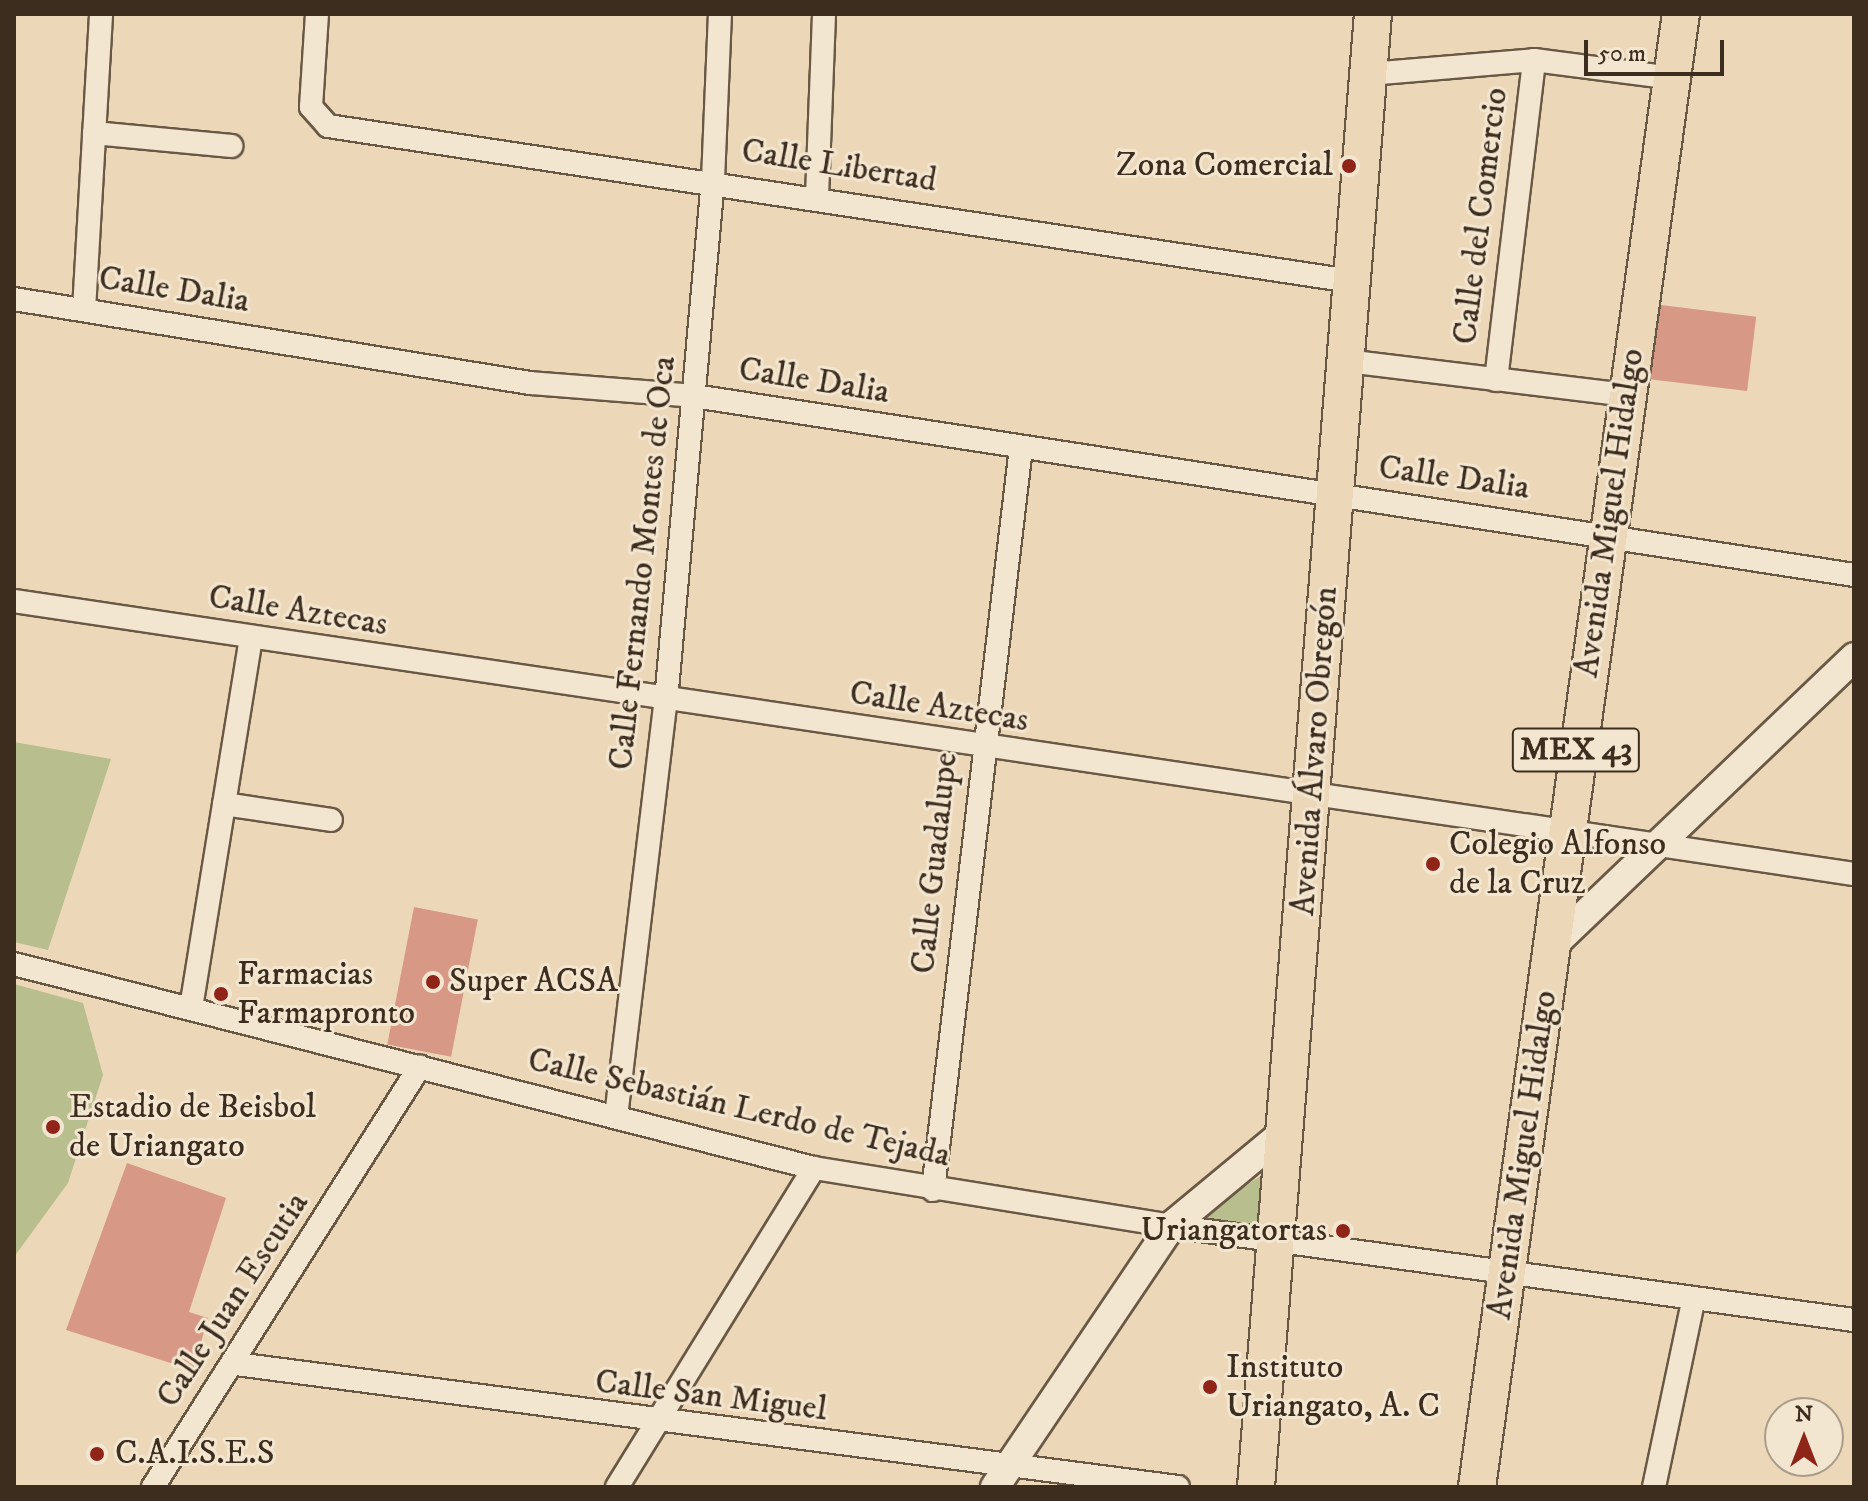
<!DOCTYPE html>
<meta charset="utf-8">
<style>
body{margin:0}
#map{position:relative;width:1868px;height:1501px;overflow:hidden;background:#ecd8b8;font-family:"IM FELL DW Pica",serif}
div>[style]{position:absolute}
.green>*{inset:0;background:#b9be8e}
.building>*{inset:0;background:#d79886;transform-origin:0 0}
.roads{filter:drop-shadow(2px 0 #695844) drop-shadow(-2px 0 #695844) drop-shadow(0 2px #695844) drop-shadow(0 -2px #695844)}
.minor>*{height:22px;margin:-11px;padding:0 11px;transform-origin:11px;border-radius:11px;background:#f3e6d1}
.tertiary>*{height:28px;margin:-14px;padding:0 14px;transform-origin:14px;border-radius:14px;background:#f3e6d1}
.primary>*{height:36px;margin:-18px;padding:0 18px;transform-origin:18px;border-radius:18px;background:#ecd8b8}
.dots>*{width:22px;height:22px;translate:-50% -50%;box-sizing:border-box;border:4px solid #f3e6d1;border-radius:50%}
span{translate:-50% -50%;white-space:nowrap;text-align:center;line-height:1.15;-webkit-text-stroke:6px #f3e6d1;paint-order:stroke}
.shield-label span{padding:2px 6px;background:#f3e6d1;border:2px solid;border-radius:6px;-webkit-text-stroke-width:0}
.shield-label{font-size:32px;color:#3d2d1e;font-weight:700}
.street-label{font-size:34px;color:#3d2d1e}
.poi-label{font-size:34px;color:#3d2d1e}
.right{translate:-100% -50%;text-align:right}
.left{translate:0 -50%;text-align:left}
.frame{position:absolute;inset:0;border:16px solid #3d2d1e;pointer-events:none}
.north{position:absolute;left:1764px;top:1397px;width:80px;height:80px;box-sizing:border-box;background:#f3e6d1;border:2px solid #aa9c89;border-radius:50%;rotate:0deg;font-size:22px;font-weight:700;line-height:32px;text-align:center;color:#3d2d1e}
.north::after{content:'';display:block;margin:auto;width:28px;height:36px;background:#8f2418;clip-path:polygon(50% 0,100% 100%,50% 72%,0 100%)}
.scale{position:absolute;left:1584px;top:40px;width:140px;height:36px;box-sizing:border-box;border:4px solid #3d2d1e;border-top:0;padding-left:10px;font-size:24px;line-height:28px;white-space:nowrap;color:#3d2d1e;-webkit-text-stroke:6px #f3e6d1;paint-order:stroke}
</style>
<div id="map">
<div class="green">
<div style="clip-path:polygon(14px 742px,111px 759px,48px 950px,14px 942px)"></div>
<div style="clip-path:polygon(14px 984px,83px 1003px,103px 1075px,68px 1183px,14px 1257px)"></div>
<div style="clip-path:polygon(1279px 1164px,1270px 1233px,1195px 1219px)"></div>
</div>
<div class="building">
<div style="left:1653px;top:304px;width:104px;height:75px;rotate:7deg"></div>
<div style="left:414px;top:907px;width:65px;height:140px;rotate:11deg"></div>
<div style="clip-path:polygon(127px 1163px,226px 1198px,189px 1312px,208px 1318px,193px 1370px,66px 1330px)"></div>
</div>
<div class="roads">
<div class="minor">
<div style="left:317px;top:14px;width:93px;rotate:93.7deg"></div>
<div style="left:311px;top:107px;width:25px;rotate:48deg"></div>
<div style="left:328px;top:126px;width:1035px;rotate:8.62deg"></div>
<div style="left:1369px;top:74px;width:166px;rotate:-4.8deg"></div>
<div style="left:1534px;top:60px;width:139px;rotate:7.4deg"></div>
<div style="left:94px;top:133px;width:138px;rotate:5.4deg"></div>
<div style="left:817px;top:197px;width:183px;rotate:-87.8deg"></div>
<div style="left:14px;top:299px;width:523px;rotate:9.25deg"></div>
<div style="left:530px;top:383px;width:165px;rotate:4.5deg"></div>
<div style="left:694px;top:396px;width:1174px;rotate:8.77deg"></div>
<div style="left:84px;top:310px;width:296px;rotate:-86.7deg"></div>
<div style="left:1346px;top:361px;width:283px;rotate:6.9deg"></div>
<div style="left:1496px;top:380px;width:322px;rotate:-83.2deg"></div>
<div style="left:14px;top:601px;width:1860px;rotate:8.44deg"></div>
<div style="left:224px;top:804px;width:108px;rotate:8.5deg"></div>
<div style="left:14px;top:964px;width:826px;rotate:14.31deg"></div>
<div style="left:814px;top:1168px;width:362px;rotate:9.2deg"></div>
<div style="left:1171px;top:1226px;width:689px;rotate:7.84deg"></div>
<div style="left:191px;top:1008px;width:374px;rotate:-80.8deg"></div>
<div style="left:616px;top:1117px;width:420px;rotate:-83.2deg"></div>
<div style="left:666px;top:700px;width:522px;rotate:-84.84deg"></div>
<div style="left:713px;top:180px;width:166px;rotate:-87.6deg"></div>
<div style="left:933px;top:1190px;width:747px;rotate:-83.24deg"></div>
<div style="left:236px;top:1364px;width:950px;rotate:7.44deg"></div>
<div style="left:153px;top:1487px;width:498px;rotate:-57.6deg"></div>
<div style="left:617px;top:1487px;width:375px;rotate:-58.3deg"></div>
<div style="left:1654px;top:1487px;width:193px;rotate:-78.1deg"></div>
</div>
<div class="tertiary">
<div style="left:1552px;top:946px;width:418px;rotate:-43.7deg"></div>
<div style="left:995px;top:1487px;width:315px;rotate:-56deg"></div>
<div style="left:1171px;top:1226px;width:151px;rotate:-39.6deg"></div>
</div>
<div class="primary">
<div style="left:1256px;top:1487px;width:1478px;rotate:-85.46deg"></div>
<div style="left:1477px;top:1487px;width:1487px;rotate:-82.12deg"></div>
</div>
</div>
<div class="dots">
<div style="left:1349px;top:166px;background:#8f2418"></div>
<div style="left:1433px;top:864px;background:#8f2418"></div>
<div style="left:433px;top:982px;background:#8f2418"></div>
<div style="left:221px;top:994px;background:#8f2418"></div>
<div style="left:53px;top:1127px;background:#8f2418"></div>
<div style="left:1343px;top:1231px;background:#8f2418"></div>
<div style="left:1210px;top:1387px;background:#8f2418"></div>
<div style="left:97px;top:1454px;background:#8f2418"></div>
</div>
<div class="shield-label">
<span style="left:1576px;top:750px">MEX 43</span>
</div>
<div class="street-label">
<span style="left:839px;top:166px;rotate:9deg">Calle Libertad</span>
<span style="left:1481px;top:216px;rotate:-83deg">Calle del Comercio</span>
<span style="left:174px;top:290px;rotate:9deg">Calle Dalia</span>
<span style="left:814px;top:381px;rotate:9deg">Calle Dalia</span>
<span style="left:1454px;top:478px;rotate:8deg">Calle Dalia</span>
<span style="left:1610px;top:513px;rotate:-82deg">Avenida Miguel Hidalgo</span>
<span style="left:643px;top:563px;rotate:-84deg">Calle Fernando Montes de Oca</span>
<span style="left:298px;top:611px;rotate:9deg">Calle Aztecas</span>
<span style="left:939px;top:707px;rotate:9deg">Calle Aztecas</span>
<span style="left:1315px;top:751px;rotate:-86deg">Avenida Álvaro Obregón</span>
<span style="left:935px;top:863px;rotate:-84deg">Calle Guadalupe</span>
<span style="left:739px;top:1108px;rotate:13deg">Calle Sebastián Lerdo de Tejada</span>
<span style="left:1523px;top:1155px;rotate:-82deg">Avenida Miguel Hidalgo</span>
<span style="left:233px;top:1300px;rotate:-57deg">Calle Juan Escutia</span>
<span style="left:711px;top:1396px;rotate:7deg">Calle San Miguel</span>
</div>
<div class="poi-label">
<span class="right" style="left:1333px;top:166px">Zona Comercial</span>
<span class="left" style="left:1449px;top:864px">Colegio Alfonso<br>de la Cruz</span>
<span class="left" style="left:237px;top:994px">Farmacias<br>Farmapronto</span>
<span class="left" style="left:449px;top:982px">Super ACSA</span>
<span class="left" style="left:69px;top:1127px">Estadio de Beisbol<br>de Uriangato</span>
<span class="right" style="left:1327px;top:1231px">Uriangatortas</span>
<span class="left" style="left:1226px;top:1387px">Instituto<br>Uriangato, A. C</span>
<span class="left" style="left:115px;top:1454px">C.A.I.S.E.S</span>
</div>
<div class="frame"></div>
<div class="north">N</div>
<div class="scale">50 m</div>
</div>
